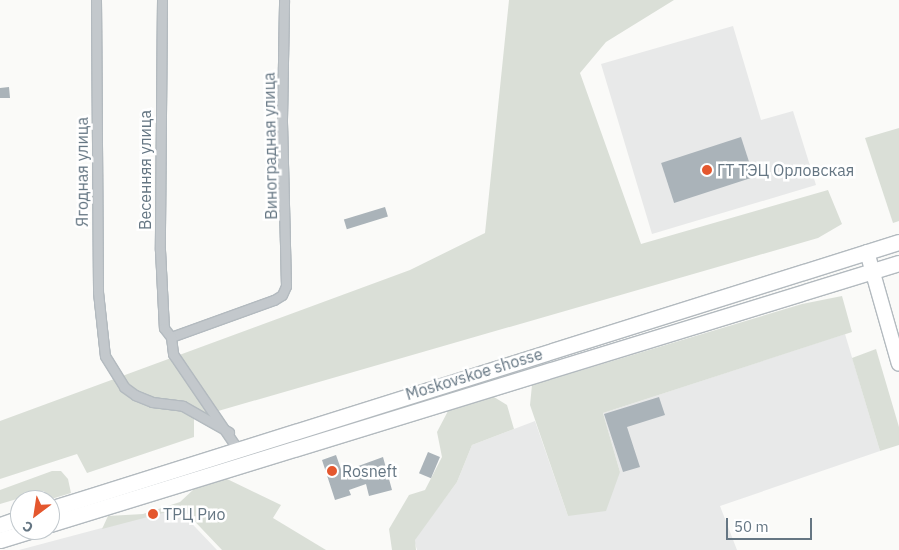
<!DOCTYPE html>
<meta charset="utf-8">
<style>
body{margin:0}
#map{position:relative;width:899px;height:550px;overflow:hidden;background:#fafaf8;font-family:"IBM Plex Sans",sans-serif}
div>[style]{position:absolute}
.built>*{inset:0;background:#e8e9e9}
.green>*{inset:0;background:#dadfd7}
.building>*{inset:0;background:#aab3b9;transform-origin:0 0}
.roads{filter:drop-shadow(1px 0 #b3babf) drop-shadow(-1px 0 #b3babf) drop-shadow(0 1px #b3babf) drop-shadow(0 -1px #b3babf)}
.street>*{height:9px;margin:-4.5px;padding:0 4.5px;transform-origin:4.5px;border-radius:4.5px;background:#c3c8cc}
.secondary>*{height:14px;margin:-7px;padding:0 7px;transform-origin:7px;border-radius:7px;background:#fff}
.primary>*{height:15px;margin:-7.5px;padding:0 7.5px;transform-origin:7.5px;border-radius:7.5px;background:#fff}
.dots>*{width:14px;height:14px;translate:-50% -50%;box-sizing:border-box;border:2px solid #fff;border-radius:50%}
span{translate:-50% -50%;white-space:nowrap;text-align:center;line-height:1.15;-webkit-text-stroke:5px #fff;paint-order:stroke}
.street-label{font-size:16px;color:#657683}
.poi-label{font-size:16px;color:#657683}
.left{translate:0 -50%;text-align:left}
.north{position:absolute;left:10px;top:490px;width:50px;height:50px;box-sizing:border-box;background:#fff;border:1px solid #c1c8cd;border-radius:50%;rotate:211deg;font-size:14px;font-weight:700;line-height:20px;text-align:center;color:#657683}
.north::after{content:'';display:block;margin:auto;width:18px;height:22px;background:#e4572e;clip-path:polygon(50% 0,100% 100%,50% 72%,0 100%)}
.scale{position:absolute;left:726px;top:518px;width:86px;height:22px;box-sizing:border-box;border:2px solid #657683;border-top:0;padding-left:6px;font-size:15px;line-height:18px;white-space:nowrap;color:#657683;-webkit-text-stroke:4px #fff;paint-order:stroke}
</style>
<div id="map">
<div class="built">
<div style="clip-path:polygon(733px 26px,761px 120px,793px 111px,816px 185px,652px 234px,601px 64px)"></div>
<div style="clip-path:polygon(845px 334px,880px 451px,720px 506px,737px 550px,417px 550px,414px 540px,457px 482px,472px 445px,535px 421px,568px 516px,620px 472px,603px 413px)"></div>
<div style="clip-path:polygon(177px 508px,217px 550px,19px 550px)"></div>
</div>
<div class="green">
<div style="clip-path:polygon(509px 0,674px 0,606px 42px,580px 73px,641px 244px,828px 190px,842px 224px,818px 238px,194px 418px,194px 437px,87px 473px,77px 454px,0 479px,0 421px,410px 270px,485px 233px)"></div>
<div style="clip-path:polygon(899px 128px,899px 221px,893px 223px,865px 138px)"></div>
<div style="clip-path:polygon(842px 296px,852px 332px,603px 413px,620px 472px,606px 511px,568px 516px,530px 405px,532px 385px,802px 304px)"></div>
<div style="clip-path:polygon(876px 349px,899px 427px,899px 445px,880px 451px,852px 358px)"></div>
<div style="clip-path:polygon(494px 397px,507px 405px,514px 429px,472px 445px,457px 482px,415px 540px,416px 550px,392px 550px,389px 529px,409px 495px,425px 490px,442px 457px,437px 432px,448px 411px)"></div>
<div style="clip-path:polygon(52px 471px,61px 471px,68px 479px,71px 493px,48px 500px,44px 491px,0 504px,0 490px)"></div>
<div style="clip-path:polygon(223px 477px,281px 505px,273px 518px,326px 550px,222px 550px,182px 508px,102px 529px,108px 516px,143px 514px,180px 502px,194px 489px)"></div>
</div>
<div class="building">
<div style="clip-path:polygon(9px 87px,10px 98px,0 98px,0 88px)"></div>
<div style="left:741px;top:137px;width:42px;height:84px;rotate:72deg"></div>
<div style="left:385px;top:207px;width:10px;height:43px;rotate:73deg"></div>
<div style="clip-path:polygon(659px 397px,665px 415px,627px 427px,640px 467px,623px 472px,604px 414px)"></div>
<div style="left:428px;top:452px;width:13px;height:23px;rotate:23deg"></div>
<div style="clip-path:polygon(336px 455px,342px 472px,383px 457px,392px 490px,369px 496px,366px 484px,349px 490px,351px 495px,335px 500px,322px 460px)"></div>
</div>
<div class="roads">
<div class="street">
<div style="left:96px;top:0;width:292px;rotate:89.6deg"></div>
<div style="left:98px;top:292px;width:64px;rotate:83.8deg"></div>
<div style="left:105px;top:356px;width:36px;rotate:58deg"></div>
<div style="left:124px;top:387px;width:14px;rotate:36deg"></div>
<div style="left:135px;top:395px;width:18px;rotate:22deg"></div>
<div style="left:152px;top:402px;width:31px;rotate:7deg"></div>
<div style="left:183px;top:406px;width:53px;rotate:29.5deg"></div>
<div style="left:162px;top:0;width:250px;rotate:90.5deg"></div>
<div style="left:160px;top:250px;width:78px;rotate:87.1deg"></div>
<div style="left:164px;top:328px;width:11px;rotate:52deg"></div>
<div style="left:171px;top:337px;width:109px;rotate:-19.8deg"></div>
<div style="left:274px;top:300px;width:9px;rotate:-32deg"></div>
<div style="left:282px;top:295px;width:10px;rotate:-66deg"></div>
<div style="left:286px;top:286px;width:167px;rotate:-91.4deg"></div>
<div style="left:282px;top:119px;width:119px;rotate:-89deg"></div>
<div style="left:171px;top:337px;width:17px;rotate:83deg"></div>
<div style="left:173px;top:354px;width:114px;rotate:55.8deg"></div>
</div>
<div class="secondary">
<div style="left:867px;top:252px;width:116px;rotate:74.1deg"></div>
</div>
<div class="primary">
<div style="left:50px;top:509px;width:890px;rotate:-17.46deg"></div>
<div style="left:50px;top:524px;width:888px;rotate:-17.09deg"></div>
<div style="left:0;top:525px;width:21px;rotate:-19deg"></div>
<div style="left:0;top:540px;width:34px;rotate:-17deg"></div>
</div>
</div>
<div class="dots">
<div style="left:707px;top:170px;background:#e4572e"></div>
<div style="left:332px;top:471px;background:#e4572e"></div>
<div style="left:153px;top:514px;background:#e4572e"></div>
</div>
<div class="street-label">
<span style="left:270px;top:146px;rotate:-91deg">Виноградная улица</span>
<span style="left:145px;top:170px;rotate:-90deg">Весенняя улица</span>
<span style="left:82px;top:172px;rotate:-90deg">Ягодная улица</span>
<span style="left:474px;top:374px;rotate:-17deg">Moskovskoe shosse</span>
</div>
<div class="poi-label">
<span class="left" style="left:717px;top:170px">ГТ ТЭЦ Орловская</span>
<span class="left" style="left:342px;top:471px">Rosneft</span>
<span class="left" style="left:163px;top:514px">ТРЦ Рио</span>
</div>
<div class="north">С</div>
<div class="scale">50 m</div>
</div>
